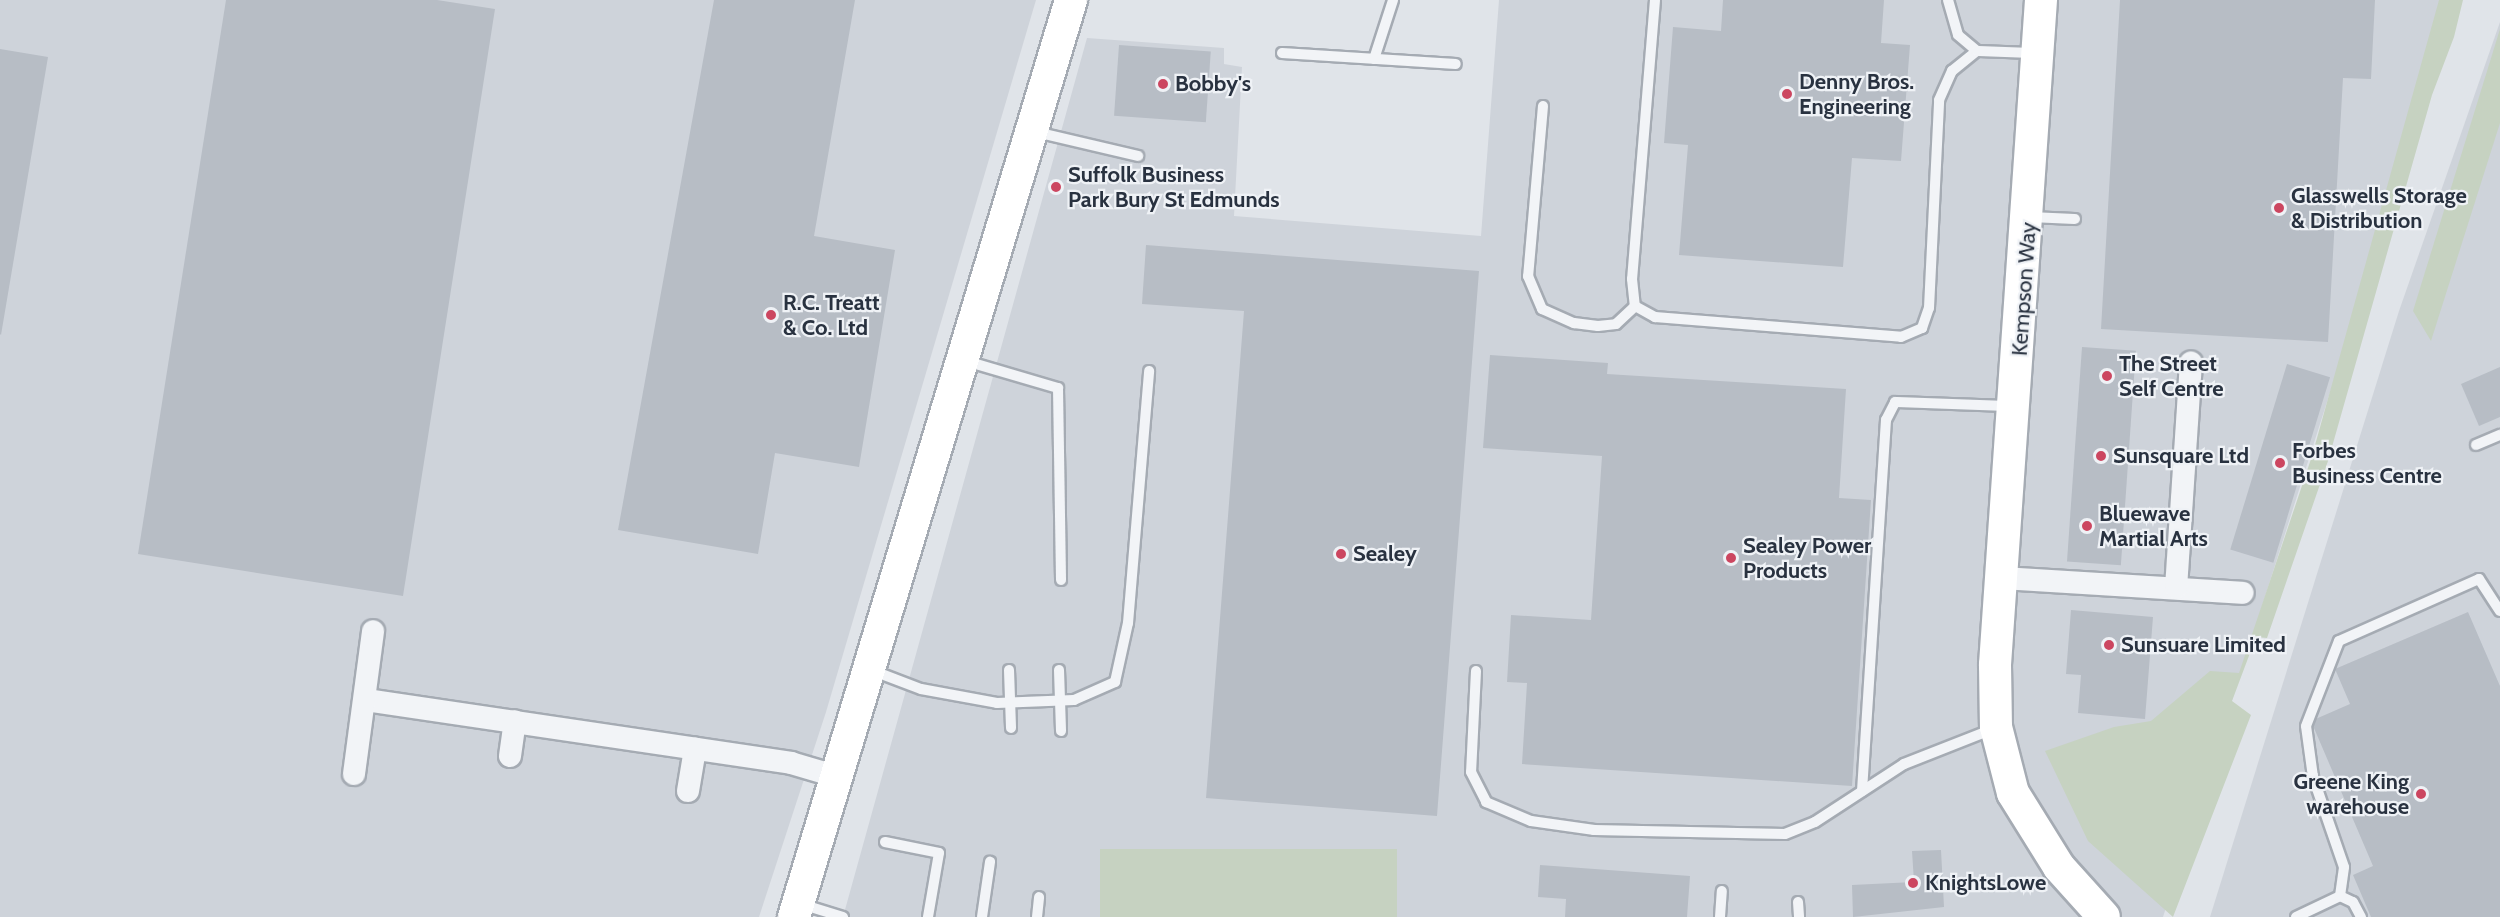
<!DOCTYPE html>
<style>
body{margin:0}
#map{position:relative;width:2500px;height:917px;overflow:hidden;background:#e0e4e9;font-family:Cabin,sans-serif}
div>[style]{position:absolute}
.built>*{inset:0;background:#ced3da}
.green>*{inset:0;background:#c6d2c1;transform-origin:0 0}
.building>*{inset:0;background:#b7bdc5;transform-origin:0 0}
.roads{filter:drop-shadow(2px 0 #a5abb3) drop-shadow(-2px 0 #a5abb3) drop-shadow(0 2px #a5abb3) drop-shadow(0 -2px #a5abb3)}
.lane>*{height:10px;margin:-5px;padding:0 5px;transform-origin:5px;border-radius:5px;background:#f2f4f7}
.street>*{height:22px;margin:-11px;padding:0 11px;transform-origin:11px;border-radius:11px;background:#f2f4f7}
.secondary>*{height:32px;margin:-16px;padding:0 16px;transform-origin:16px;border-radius:16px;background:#fff}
.dots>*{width:16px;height:16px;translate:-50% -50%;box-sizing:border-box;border:3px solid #eff2f6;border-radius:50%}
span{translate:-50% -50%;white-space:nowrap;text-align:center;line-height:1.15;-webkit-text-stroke:4.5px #eff2f6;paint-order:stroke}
.poi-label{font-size:22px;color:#293240;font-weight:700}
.left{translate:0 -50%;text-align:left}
.right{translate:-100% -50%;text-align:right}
.street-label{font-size:22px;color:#293240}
</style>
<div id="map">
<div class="built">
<div style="clip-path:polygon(0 0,1036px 0,826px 712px,759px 917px,0 917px)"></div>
<div style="clip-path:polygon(1499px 0,2455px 0,2163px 917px,843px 917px,1087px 38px,1224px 48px,1224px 64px,1242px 67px,1234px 216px,1481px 236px)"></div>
<div style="clip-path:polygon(2500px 22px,2500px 917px,2210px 917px,2399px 311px)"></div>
</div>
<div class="green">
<div style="clip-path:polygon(2439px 0,2463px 0,2454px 37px,2432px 95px,2328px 461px,2267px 638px,2256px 637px,2232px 701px,2251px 715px,2173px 917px,2088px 841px,2045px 751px,2114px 727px,2151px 721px,2210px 671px,2239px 673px,2312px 456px)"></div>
<div style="clip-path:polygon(2500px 29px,2500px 123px,2431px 341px,2413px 311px)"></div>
<div style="left:1100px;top:849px;width:297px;height:68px"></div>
</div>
<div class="building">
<div style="clip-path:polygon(226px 0,437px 0,495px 9px,403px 596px,138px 554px)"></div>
<div style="clip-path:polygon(714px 0,855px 0,814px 236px,895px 250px,859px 467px,775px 453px,758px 554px,618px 530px)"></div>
<div style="clip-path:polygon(1723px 0,1884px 0,1881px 43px,1910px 45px,1901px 161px,1852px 158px,1843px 267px,1679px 255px,1688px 145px,1664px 143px,1673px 27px,1721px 31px)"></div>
<div style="clip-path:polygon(2120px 0,2375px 0,2371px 79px,2343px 78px,2328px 342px,2101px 329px)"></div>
<div style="left:1119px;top:45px;width:92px;height:71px;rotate:4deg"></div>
<div style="clip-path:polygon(0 49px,48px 57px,1px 335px,0 334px)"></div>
<div style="left:1052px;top:181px;width:10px;height:9px;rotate:17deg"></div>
<div style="clip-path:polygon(1146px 245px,1479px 271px,1437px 816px,1206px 798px,1244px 311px,1142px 304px)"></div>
<div style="left:2082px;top:347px;width:54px;height:215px;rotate:4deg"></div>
<div style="clip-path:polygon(1490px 355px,1608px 363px,1607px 374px,1846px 389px,1839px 498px,1871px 500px,1852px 786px,1522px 764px,1527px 683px,1507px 682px,1511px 615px,1591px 620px,1602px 456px,1483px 448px)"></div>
<div style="left:2287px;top:364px;width:45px;height:194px;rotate:17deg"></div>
<div style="clip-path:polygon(2500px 367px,2500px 417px,2479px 426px,2461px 384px)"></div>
<div style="clip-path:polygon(2071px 610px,2153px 617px,2145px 719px,2078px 713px,2081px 675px,2066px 674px)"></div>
<div style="clip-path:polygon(2468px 612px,2500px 686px,2500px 917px,2371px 917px,2353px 875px,2373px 866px,2311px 721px,2350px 704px,2335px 669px)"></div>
<div style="clip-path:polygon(1941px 850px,1944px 907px,1853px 917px,1852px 885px,1914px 882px,1912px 851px)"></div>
<div style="clip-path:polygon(1540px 865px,1690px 876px,1687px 917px,1565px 917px,1566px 899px,1538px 897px)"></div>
</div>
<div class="roads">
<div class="lane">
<div style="left:1655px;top:0;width:280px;rotate:94.7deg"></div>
<div style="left:1632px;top:279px;width:27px;rotate:84deg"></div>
<div style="left:1635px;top:306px;width:23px;rotate:29deg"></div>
<div style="left:1655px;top:317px;width:247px;rotate:4.6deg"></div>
<div style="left:1901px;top:337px;width:23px;rotate:-23deg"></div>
<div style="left:1922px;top:328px;width:21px;rotate:-71deg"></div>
<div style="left:1929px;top:308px;width:208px;rotate:-87.2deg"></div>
<div style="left:1939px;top:100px;width:32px;rotate:-66deg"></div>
<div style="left:1952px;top:71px;width:32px;rotate:-39deg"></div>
<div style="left:1948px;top:0;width:36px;rotate:74deg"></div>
<div style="left:1958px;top:35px;width:25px;rotate:40deg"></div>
<div style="left:1977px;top:51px;width:56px;rotate:2deg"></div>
<div style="left:1282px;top:53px;width:174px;rotate:3.6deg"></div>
<div style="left:1374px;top:59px;width:62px;rotate:-72.1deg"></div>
<div style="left:1543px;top:106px;width:171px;rotate:95deg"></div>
<div style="left:1528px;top:276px;width:36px;rotate:67deg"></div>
<div style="left:1542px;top:309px;width:35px;rotate:24deg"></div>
<div style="left:1574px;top:323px;width:24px;rotate:7deg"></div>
<div style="left:1598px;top:326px;width:18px;rotate:-6deg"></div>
<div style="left:1616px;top:324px;width:26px;rotate:-43deg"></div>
<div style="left:1036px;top:132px;width:105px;rotate:13.2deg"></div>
<div style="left:2030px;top:217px;width:45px;rotate:2.5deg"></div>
<div style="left:966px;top:361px;width:96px;rotate:16.4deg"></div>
<div style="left:1058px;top:388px;width:192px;rotate:89.1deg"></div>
<div style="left:2476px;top:445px;width:26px;rotate:-23deg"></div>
<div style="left:871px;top:670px;width:53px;rotate:20.8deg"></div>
<div style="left:921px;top:689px;width:77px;rotate:10.4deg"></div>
<div style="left:997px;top:703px;width:77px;rotate:-2.2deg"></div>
<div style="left:1074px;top:700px;width:45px;rotate:-23.7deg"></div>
<div style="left:1115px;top:682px;width:60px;rotate:-77.6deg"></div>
<div style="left:1128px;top:623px;width:253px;rotate:-85.2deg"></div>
<div style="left:1009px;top:670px;width:58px;rotate:88deg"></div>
<div style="left:1059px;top:670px;width:61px;rotate:88.1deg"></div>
<div style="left:1476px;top:671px;width:101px;rotate:92.8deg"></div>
<div style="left:1471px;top:772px;width:34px;rotate:63deg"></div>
<div style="left:1486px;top:802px;width:49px;rotate:22.9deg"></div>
<div style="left:1531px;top:821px;width:64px;rotate:8.1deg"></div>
<div style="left:1594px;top:830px;width:191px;rotate:1.2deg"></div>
<div style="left:1785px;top:834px;width:32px;rotate:-22deg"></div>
<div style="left:1815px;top:822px;width:106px;rotate:-33.1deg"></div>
<div style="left:1904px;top:764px;width:96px;rotate:-21.5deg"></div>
<div style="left:1862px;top:791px;width:372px;rotate:-86.3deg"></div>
<div style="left:1886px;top:420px;width:20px;rotate:-63deg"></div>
<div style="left:1895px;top:402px;width:114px;rotate:2deg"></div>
<div style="left:885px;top:842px;width:55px;rotate:11.5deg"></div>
<div style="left:939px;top:853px;width:65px;rotate:99.8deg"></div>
<div style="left:2340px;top:896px;width:29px;rotate:-82deg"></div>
<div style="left:2344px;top:867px;width:95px;rotate:-109deg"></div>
<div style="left:2313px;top:777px;width:51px;rotate:-97.8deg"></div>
<div style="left:2306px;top:726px;width:91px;rotate:-68.8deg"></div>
<div style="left:2339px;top:641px;width:153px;rotate:-23.9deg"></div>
<div style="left:2479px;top:579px;width:38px;rotate:57deg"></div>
<div style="left:1798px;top:902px;width:15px;rotate:86deg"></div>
<div style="left:801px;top:904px;width:44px;rotate:17.2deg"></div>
<div style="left:982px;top:917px;width:56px;rotate:-81.7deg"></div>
<div style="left:1037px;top:917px;width:20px;rotate:-84deg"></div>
<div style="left:1720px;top:917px;width:26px;rotate:-86deg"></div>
<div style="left:2296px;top:917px;width:49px;rotate:-25.5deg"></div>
<div style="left:2340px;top:896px;width:14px;rotate:25deg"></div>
<div style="left:2353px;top:902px;width:17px;rotate:62deg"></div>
</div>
<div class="street">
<div style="left:2001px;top:578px;width:242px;rotate:3.5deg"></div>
<div style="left:2176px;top:588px;width:226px;rotate:-86.2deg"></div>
<div style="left:366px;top:700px;width:430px;rotate:8.4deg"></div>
<div style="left:791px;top:763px;width:46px;rotate:16.5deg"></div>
<div style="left:510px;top:756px;width:35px;rotate:-82deg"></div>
<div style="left:354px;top:774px;width:144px;rotate:-82.4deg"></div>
<div style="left:688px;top:791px;width:43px;rotate:-80.5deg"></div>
</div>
<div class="secondary">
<div style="left:2041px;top:0;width:667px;rotate:93.96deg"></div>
<div style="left:1995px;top:665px;width:62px;rotate:89.1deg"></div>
<div style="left:1996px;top:727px;width:68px;rotate:75.6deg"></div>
<div style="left:2013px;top:793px;width:87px;rotate:58.1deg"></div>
<div style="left:2059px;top:867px;width:67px;rotate:48deg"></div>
<div style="left:794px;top:917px;width:958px;rotate:-73.19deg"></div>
</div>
</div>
<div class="dots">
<div style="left:1163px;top:84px;background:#cc4660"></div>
<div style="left:1787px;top:94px;background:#cc4660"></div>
<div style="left:1056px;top:187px;background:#cc4660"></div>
<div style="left:2279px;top:208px;background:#cc4660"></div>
<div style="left:771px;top:315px;background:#cc4660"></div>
<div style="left:2107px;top:376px;background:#cc4660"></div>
<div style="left:2101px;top:456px;background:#cc4660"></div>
<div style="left:2280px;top:463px;background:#cc4660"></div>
<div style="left:2087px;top:526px;background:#cc4660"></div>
<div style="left:1341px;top:554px;background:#cc4660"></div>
<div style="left:1731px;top:558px;background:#cc4660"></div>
<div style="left:2109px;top:645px;background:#cc4660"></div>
<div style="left:2421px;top:794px;background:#cc4660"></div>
<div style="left:1913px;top:883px;background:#cc4660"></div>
</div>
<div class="poi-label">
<span class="left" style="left:1799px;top:94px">Denny Bros.<br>Engineering</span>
<span class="left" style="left:1175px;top:84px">Bobby's</span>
<span class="left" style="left:1068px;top:187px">Suffolk Business<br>Park Bury St Edmunds</span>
<span class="left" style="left:2291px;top:208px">Glasswells Storage<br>&amp; Distribution</span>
<span class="left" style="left:783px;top:315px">R.C. Treatt<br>&amp; Co. Ltd</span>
<span class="left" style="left:2119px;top:376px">The Street<br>Self Centre</span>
<span class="left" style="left:2292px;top:463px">Forbes<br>Business Centre</span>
<span class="left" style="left:2113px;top:456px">Sunsquare Ltd</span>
<span class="left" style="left:2099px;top:526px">Bluewave<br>Martial Arts</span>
<span class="left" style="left:1743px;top:558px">Sealey Power<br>Products</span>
<span class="left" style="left:1353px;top:554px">Sealey</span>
<span class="left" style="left:2121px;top:645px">Sunsuare Limited</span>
<span class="right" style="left:2409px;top:794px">Greene King<br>warehouse</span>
<span class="left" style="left:1925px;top:883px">KnightsLowe</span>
</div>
<div class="street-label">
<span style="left:2024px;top:289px;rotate:-86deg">Kempson Way</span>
</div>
</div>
